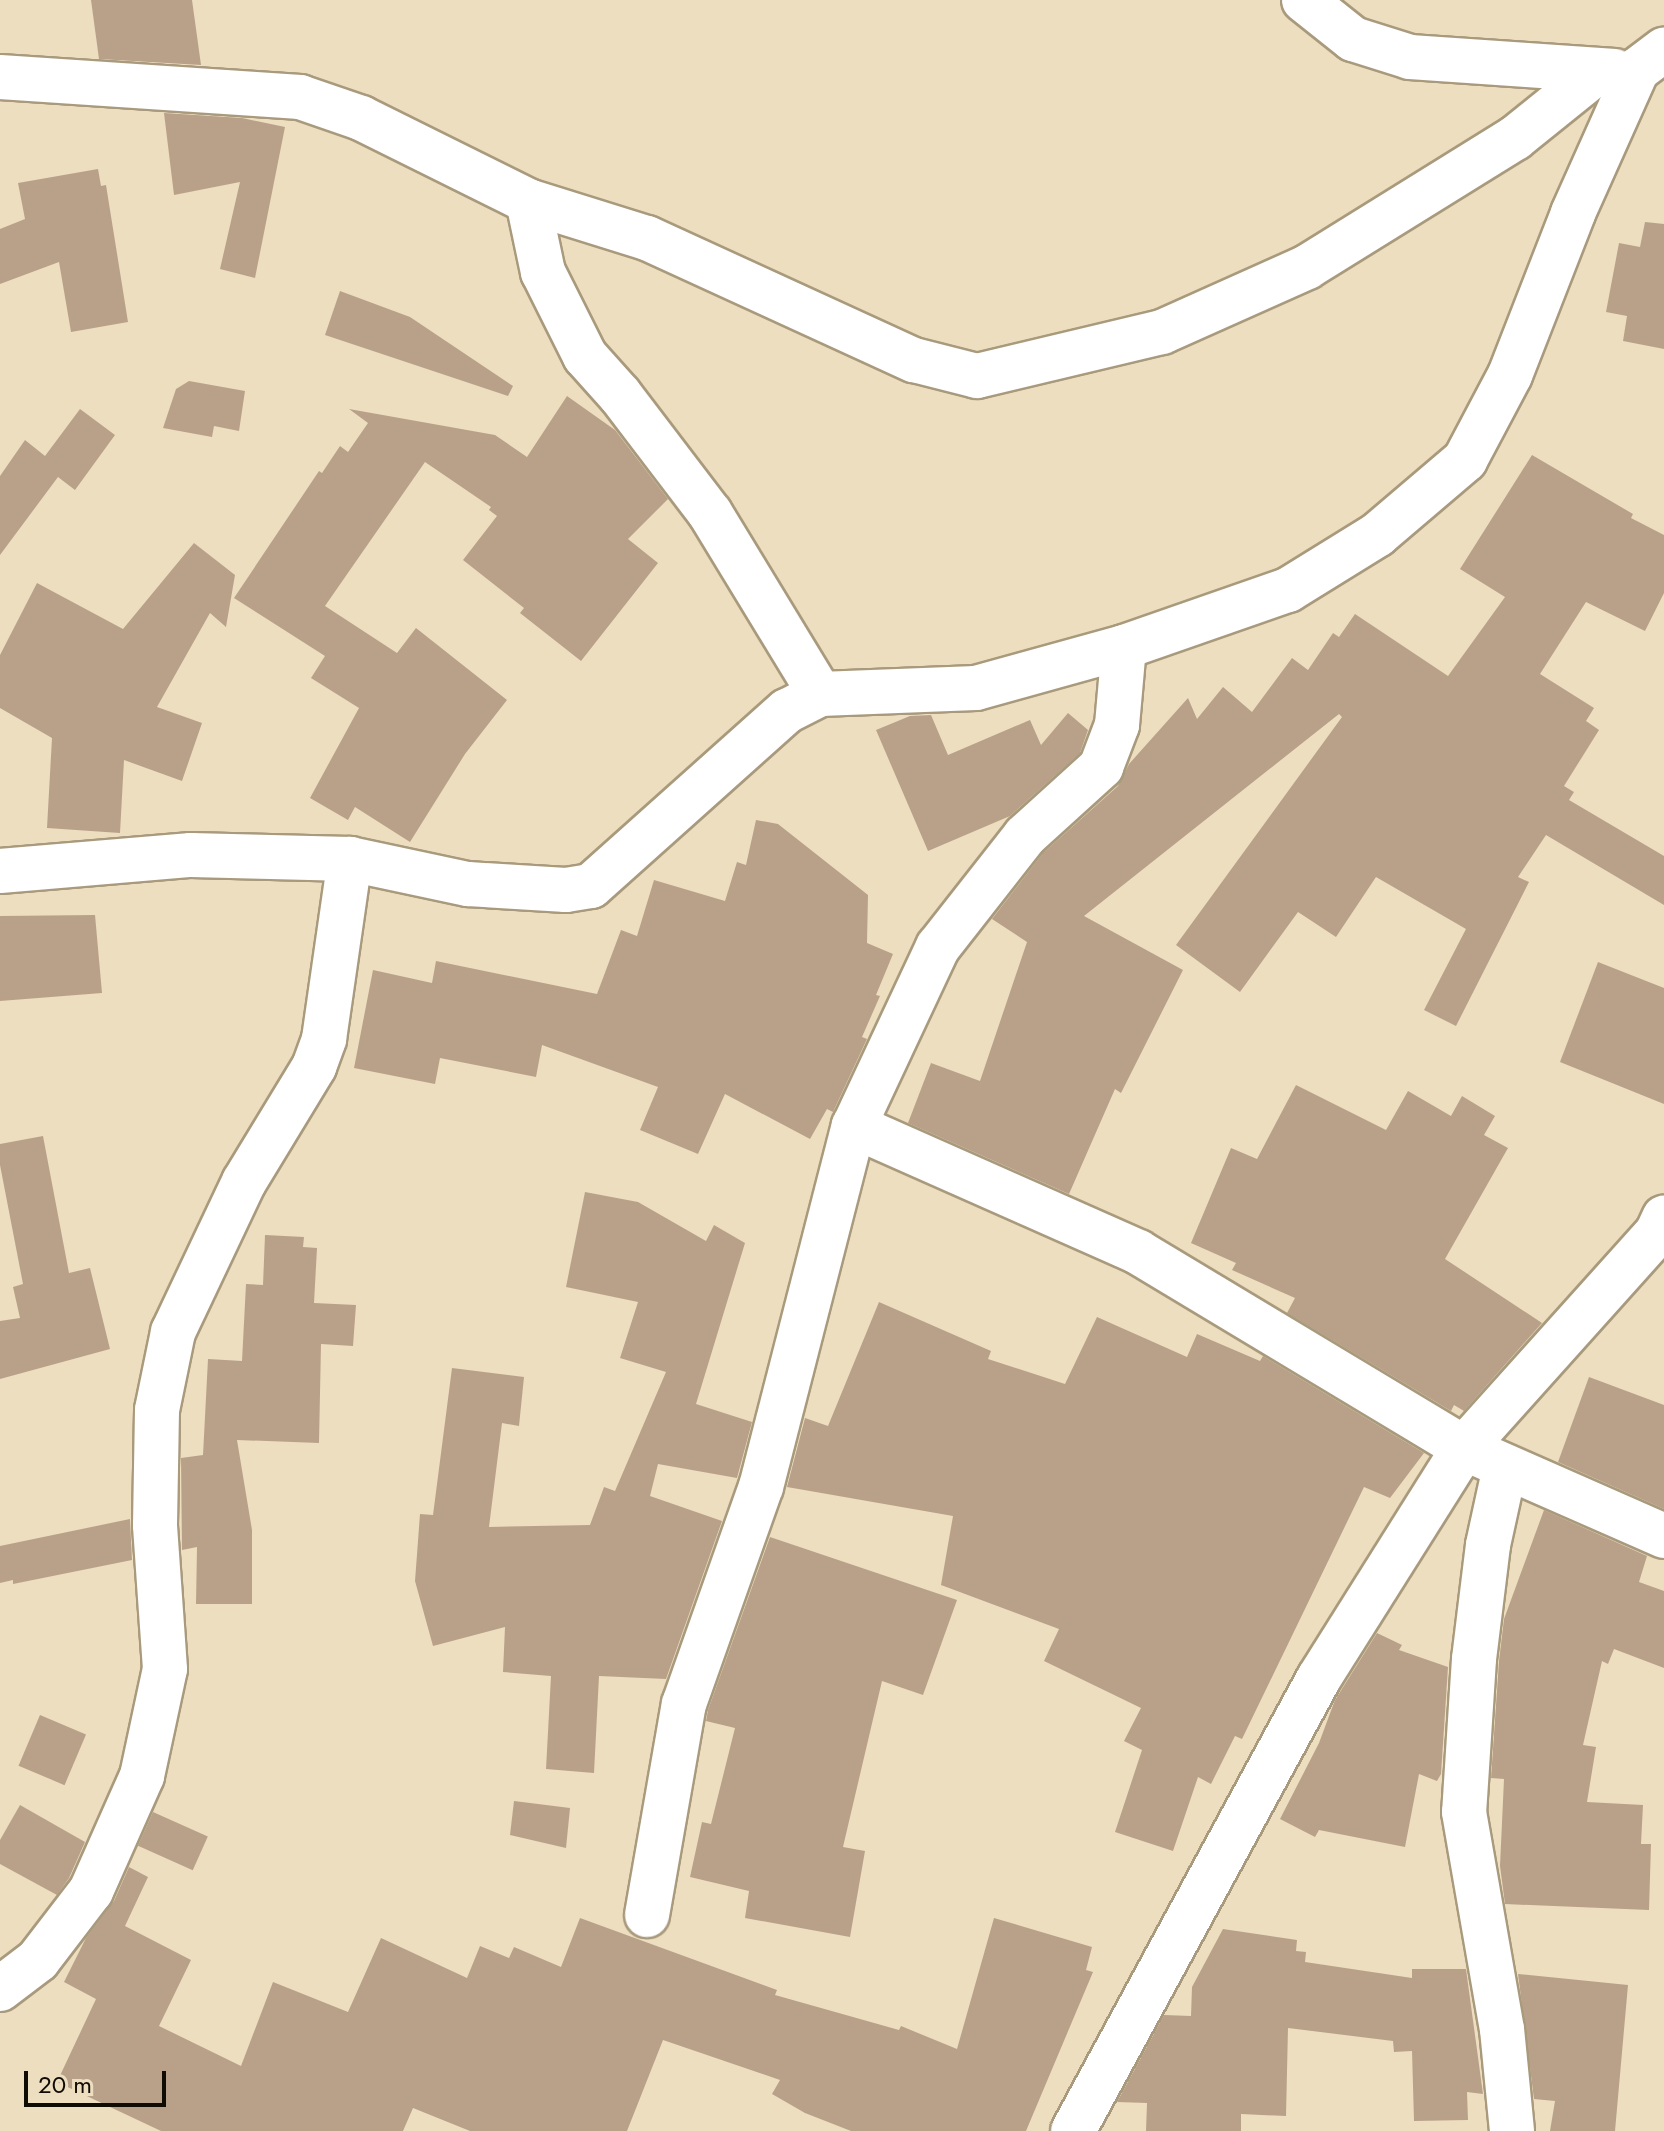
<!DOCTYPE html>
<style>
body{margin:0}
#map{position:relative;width:1664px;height:2131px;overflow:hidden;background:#eddebf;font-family:Jost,sans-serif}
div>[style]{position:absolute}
.building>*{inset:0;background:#b9a189;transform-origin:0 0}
.roads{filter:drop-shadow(2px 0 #a99a7d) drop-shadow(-2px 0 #a99a7d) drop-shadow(0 2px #a99a7d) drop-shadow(0 -2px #a99a7d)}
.minor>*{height:44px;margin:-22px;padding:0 22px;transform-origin:22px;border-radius:22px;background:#fff}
span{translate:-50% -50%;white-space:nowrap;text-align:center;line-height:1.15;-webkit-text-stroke:8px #eddebf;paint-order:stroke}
.scale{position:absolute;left:24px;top:2071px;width:142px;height:36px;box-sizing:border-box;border:4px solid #100b03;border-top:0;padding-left:10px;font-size:24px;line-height:28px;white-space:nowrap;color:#100b03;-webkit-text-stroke:6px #eddebf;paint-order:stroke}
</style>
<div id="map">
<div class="building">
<div style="clip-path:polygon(91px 0,192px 0,201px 65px,99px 59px)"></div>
<div style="clip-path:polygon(164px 113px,242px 118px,285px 127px,255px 278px,220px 269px,240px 182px,174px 195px)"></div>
<div style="clip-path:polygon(98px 169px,101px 186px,106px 185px,128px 322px,71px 332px,59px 262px,0 284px,0 229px,25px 219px,18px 183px)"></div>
<div style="clip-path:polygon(1645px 222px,1664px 224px,1664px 349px,1623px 341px,1627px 316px,1606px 312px,1619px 243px,1640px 247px)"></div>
<div style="clip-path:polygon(340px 291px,410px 317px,513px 386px,508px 396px,325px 335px)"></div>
<div style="clip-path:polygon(189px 381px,245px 391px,239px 431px,214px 426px,212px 437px,163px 428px,176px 389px)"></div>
<div style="clip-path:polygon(567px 396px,615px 430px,668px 499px,628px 539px,658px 563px,581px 661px,520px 613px,524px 608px,463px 560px,497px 516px,489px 510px,491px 507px,425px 462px,325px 606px,397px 653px,416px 628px,507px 700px,465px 754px,410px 842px,355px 807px,348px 820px,310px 798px,359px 708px,311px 678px,325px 656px,234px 598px,319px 471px,322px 473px,340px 446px,348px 452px,368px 423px,349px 409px,495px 435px,527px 457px)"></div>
<div style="clip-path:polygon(80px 409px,115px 435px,75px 490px,58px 477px,0 555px,0 476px,25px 440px,45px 456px)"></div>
<div style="clip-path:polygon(1532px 455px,1633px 514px,1631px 518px,1664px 535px,1664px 593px,1645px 631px,1586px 602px,1540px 674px,1594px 708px,1586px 721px,1599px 730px,1564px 786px,1574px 792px,1569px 800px,1664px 856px,1664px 905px,1546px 835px,1518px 877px,1529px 882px,1456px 1026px,1424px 1010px,1466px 929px,1376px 877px,1336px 937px,1298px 912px,1240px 992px,1176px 945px,1342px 717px,1339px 714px,1084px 916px,1183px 970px,1121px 1093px,1115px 1089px,1069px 1194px,908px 1123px,931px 1063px,980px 1081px,1027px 942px,992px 919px,1043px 853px,1118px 786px,1129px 764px,1188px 698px,1197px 719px,1223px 687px,1252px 712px,1292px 658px,1308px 670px,1333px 633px,1339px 637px,1355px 614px,1448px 676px,1505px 597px,1460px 569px)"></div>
<div style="clip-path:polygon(194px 543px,235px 575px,226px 627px,210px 613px,157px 707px,202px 723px,182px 781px,124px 760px,120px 833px,47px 828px,52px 738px,0 708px,0 655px,37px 583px,123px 629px)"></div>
<div style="clip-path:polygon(1068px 713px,1088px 730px,1080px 753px,1010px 816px,928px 851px,876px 730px,910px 716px,931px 715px,948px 755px,1030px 720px,1041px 745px)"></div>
<div style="clip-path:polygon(756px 820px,778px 824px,868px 895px,867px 943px,893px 954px,876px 995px,880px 996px,862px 1037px,867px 1039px,833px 1112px,827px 1109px,810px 1139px,725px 1094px,698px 1154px,640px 1130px,658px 1087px,542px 1045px,536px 1077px,440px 1058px,435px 1084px,354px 1068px,373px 970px,432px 983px,436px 961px,597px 994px,621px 930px,637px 936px,654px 880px,725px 901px,737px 862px,746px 865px)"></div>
<div style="clip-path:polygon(95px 915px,102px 993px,0 1001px,0 916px)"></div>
<div style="clip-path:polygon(1598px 962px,1664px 988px,1664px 1104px,1560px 1062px)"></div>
<div style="clip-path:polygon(1296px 1085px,1386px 1130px,1408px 1091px,1451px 1116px,1462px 1096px,1495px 1116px,1484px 1135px,1508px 1148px,1445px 1259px,1542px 1323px,1464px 1411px,1454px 1405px,1451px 1411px,1287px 1313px,1295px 1298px,1232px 1270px,1236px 1263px,1191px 1243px,1231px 1148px,1257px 1159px)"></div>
<div style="clip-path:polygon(43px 1136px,69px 1273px,90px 1268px,110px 1349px,0 1379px,0 1321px,20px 1318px,13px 1287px,23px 1284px,0 1165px,0 1144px)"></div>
<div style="clip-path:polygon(585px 1192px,638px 1202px,706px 1241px,714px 1225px,745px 1243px,696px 1404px,752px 1422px,737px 1478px,658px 1464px,650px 1496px,722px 1521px,666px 1679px,599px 1676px,594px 1773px,546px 1769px,551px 1676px,503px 1672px,505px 1627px,433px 1646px,415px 1581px,420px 1514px,433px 1515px,452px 1368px,524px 1377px,519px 1426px,502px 1423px,489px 1527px,590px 1525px,604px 1487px,615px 1491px,666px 1372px,620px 1358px,638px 1302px,566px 1287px)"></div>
<div style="clip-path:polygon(265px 1235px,304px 1237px,303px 1247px,317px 1248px,314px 1303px,356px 1305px,353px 1346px,321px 1344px,319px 1443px,237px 1440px,252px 1530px,252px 1604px,196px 1604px,197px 1547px,182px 1550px,181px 1458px,203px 1455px,208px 1359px,242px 1361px,246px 1284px,263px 1285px)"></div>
<div style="clip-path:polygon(879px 1302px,991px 1351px,988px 1359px,1065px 1384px,1097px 1317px,1187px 1357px,1197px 1334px,1260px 1361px,1263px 1356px,1424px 1453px,1390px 1498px,1364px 1487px,1242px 1739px,1235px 1736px,1211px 1784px,1198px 1777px,1173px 1851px,1115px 1832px,1142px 1750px,1124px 1741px,1141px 1708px,1044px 1661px,1059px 1629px,941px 1585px,953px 1516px,787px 1487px,805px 1418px,828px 1426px)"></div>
<div style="clip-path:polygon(1589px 1377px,1664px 1405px,1664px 1509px,1558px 1462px)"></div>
<div style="clip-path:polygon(1544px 1510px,1647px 1556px,1639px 1582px,1664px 1591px,1664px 1668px,1614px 1649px,1608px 1664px,1602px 1661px,1583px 1745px,1596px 1747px,1587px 1802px,1643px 1805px,1641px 1844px,1651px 1844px,1649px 1910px,1505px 1904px,1500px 1866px,1504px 1779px,1491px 1778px,1499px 1661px,1504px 1619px)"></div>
<div style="clip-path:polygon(130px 1519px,132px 1560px,13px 1584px,13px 1580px,0 1583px,0 1546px)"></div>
<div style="clip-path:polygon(770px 1537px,957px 1600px,923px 1695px,882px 1681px,843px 1847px,865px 1851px,850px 1937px,745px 1918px,749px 1891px,690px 1877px,702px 1822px,711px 1824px,735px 1728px,706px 1721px,708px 1710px)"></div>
<div style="clip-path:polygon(1377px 1633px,1402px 1645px,1399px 1650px,1448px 1667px,1441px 1774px,1437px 1781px,1419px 1774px,1405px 1847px,1319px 1830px,1315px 1837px,1280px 1819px,1319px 1743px,1335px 1700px)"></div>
<div style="left:40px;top:1715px;width:50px;height:55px;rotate:23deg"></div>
<div style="clip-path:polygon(514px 1801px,570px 1808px,566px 1848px,510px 1835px)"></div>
<div style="clip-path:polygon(20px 1805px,85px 1842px,69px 1878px,57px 1895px,0 1864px,0 1840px)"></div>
<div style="left:153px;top:1812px;width:60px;height:37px;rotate:24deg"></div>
<div style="clip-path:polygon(129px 1867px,148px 1877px,125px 1926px,191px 1960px,159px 2026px,241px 2066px,273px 1982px,348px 2012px,381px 1938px,467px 1978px,480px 1946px,509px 1958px,514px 1947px,561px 1967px,580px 1918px,777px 1990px,775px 1995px,899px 2030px,901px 2026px,957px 2049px,994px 1918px,1092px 1947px,1086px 1970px,1093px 1972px,1026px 2131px,851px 2131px,805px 2113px,772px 2094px,780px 2080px,663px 2040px,627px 2131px,470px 2131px,413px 2108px,403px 2131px,161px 2131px,57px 2082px,96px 1999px,64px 1982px,86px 1938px,114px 1901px)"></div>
<div style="clip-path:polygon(1223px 1929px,1297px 1940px,1296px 1951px,1306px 1952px,1305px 1962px,1412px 1978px,1412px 1969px,1466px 1969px,1483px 2094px,1467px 2092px,1468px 2120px,1414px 2121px,1412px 2051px,1394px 2052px,1393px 2041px,1288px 2028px,1286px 2116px,1241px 2114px,1241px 2131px,1146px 2131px,1147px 2103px,1117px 2102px,1164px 2015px,1191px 2016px,1192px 1987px)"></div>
<div style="clip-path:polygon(1518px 1974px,1628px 1985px,1615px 2131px,1550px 2131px,1555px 2101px,1534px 2099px)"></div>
</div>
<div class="roads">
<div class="minor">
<div style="left:1304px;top:0;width:63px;rotate:38.5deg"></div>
<div style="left:1353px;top:39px;width:60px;rotate:17.5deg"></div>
<div style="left:1410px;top:57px;width:205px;rotate:3.9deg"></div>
<div style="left:0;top:77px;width:301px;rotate:3.8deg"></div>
<div style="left:300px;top:97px;width:65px;rotate:19deg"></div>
<div style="left:361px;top:118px;width:186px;rotate:26.4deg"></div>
<div style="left:528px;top:201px;width:125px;rotate:17.3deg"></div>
<div style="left:647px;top:238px;width:294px;rotate:24.6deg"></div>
<div style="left:914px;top:360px;width:65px;rotate:14.3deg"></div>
<div style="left:977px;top:376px;width:190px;rotate:-13.4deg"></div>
<div style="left:1162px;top:332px;width:159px;rotate:-24.1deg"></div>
<div style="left:1307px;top:267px;width:245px;rotate:-31.8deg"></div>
<div style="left:1515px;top:138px;width:105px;rotate:-38.8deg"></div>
<div style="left:528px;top:201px;width:73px;rotate:78.1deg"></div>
<div style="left:543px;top:272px;width:94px;rotate:63.4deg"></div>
<div style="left:585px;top:356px;width:52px;rotate:48.1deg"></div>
<div style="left:620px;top:395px;width:148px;rotate:52.7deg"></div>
<div style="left:710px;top:513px;width:212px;rotate:58.7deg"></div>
<div style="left:0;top:871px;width:192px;rotate:-4.8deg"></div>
<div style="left:191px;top:855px;width:159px;rotate:1.4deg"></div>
<div style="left:350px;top:859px;width:121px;rotate:12deg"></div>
<div style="left:468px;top:884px;width:98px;rotate:3.5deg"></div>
<div style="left:566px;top:890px;width:25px;rotate:-9deg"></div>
<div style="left:591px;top:886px;width:263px;rotate:-41.8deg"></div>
<div style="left:787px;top:711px;width:37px;rotate:-27deg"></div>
<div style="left:820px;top:694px;width:156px;rotate:-2.2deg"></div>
<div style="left:976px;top:688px;width:154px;rotate:-15.5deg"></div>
<div style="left:1124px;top:647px;width:174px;rotate:-19.2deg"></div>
<div style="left:1288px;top:590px;width:105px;rotate:-31.7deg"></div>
<div style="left:1377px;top:535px;width:116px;rotate:-40.4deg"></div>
<div style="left:1465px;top:460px;width:96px;rotate:-62.1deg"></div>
<div style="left:1510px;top:375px;width:174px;rotate:-68.7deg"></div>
<div style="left:1573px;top:213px;width:157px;rotate:-65.9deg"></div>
<div style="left:1637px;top:70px;width:34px;rotate:-37deg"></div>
<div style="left:854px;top:1126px;width:311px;rotate:23.9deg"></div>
<div style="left:1138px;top:1252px;width:380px;rotate:31deg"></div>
<div style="left:1464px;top:1448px;width:219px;rotate:23.7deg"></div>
<div style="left:1505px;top:1467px;width:80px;rotate:102.3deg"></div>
<div style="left:1488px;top:1545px;width:115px;rotate:97deg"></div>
<div style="left:1474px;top:1659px;width:153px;rotate:93.7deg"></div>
<div style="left:1464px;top:1812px;width:220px;rotate:80.1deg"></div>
<div style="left:1502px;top:2029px;width:102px;rotate:84.4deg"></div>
<div style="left:647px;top:1915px;width:214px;rotate:-80.1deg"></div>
<div style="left:684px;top:1704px;width:230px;rotate:-70.5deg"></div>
<div style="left:761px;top:1487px;width:373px;rotate:-75.6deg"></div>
<div style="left:854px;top:1126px;width:198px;rotate:-64.9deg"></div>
<div style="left:938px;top:947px;width:141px;rotate:-51.9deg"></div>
<div style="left:1025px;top:836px;width:103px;rotate:-42.2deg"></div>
<div style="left:1101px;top:767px;width:45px;rotate:-69.1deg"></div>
<div style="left:1117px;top:725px;width:78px;rotate:-84.9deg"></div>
<div style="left:0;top:1989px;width:48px;rotate:-37.3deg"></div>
<div style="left:38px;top:1960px;width:87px;rotate:-52.5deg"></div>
<div style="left:91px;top:1891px;width:126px;rotate:-66.1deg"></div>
<div style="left:142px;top:1776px;width:109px;rotate:-77.9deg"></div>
<div style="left:165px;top:1669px;width:144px;rotate:-94deg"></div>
<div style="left:155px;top:1525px;width:115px;rotate:-89deg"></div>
<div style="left:157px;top:1410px;width:80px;rotate:-78.4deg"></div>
<div style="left:173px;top:1332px;width:166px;rotate:-64.7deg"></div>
<div style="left:244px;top:1182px;width:135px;rotate:-58.7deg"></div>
<div style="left:314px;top:1067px;width:30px;rotate:-70deg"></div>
<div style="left:324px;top:1039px;width:182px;rotate:-81.8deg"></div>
<div style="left:1073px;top:2131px;width:515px;rotate:-61.5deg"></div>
<div style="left:1319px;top:1678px;width:272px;rotate:-57.8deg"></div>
<div style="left:1464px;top:1448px;width:289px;rotate:-48.1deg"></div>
<div style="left:1657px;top:1233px;width:17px;rotate:-65deg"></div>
</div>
</div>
<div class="scale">20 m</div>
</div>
